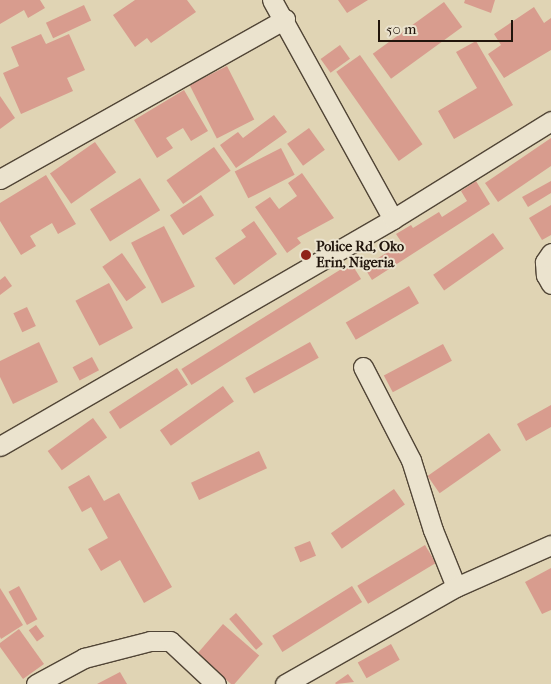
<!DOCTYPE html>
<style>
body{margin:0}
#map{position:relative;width:551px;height:684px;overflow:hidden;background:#e0d4b4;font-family:"IM FELL French Canon",serif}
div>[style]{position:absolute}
.building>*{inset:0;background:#d89c8e;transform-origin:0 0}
.roads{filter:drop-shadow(1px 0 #514536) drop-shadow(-1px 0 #514536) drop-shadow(0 1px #514536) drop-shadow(0 -1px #514536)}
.minor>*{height:19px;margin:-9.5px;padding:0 9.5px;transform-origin:9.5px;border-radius:9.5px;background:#ebe3ce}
.dots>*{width:14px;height:14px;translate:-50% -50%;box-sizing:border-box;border:2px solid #ebe3ce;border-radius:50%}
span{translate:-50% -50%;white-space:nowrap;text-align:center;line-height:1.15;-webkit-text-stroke:4px #ebe3ce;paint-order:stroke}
.poi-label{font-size:14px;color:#21150c;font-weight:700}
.left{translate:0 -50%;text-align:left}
.scale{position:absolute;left:378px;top:20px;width:135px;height:22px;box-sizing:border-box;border:2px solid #21150c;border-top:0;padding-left:6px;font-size:15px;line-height:18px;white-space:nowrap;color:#21150c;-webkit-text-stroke:4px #ebe3ce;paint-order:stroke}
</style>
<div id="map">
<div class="building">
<div style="clip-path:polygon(0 0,40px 0,45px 8px,28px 18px,24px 10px,0 24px)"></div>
<div style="clip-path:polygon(135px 0,187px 0,196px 12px,151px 43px,147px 38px,135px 47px,113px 15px)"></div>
<div style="clip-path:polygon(338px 0,368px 0,347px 13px)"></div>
<div style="clip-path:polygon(465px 0,495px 0,491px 13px,464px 3px)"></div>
<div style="left:444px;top:2px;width:31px;height:88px;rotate:54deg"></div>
<div style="left:84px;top:5px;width:17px;height:42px;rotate:65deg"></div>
<div style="clip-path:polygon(534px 7px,544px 23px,551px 18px,551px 50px,504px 78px,488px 54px,501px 45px,494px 34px)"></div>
<div style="clip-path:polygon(41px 34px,46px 44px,69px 34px,85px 70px,67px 78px,73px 91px,21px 114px,3px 73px,19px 66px,11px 47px)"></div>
<div style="clip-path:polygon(476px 41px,513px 105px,454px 139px,438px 111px,477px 88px,456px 52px)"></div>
<div style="left:340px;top:45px;width:17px;height:24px;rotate:54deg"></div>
<div style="left:360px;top:55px;width:109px;height:29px;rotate:55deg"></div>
<div style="left:227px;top:66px;width:60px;height:42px;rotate:63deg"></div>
<div style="clip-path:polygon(184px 90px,208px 131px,191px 141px,183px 128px,166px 138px,173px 148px,157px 158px,134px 120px)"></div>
<div style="clip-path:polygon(0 96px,15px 118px,0 129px)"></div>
<div style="clip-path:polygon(274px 115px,287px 132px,236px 168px,220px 145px,238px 132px,243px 138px)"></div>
<div style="left:309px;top:128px;width:27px;height:27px;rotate:54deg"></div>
<div style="clip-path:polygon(551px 138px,551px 166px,498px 202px,485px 183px)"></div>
<div style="left:95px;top:142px;width:37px;height:55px;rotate:55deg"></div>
<div style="left:214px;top:147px;width:29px;height:58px;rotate:55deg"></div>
<div style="left:281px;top:148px;width:30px;height:52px;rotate:63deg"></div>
<div style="clip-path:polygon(302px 173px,334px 218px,297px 238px,301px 243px,287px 253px,255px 207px,270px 197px,279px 209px,297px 196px,288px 183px)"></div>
<div style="clip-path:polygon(46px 175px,76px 224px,58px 234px,52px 223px,30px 236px,36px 246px,21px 255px,0 221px,0 203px)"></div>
<div style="left:140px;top:178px;width:38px;height:59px;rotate:58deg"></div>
<div style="clip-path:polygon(476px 181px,490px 204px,372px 280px,364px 267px,402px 243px,396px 234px,411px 225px,413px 228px,439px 212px,442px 217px,467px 201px,461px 191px)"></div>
<div style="clip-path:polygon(551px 181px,551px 193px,528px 207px,522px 197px)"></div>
<div style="left:201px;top:195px;width:24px;height:37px;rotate:57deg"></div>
<div style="clip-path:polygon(551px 205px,551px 235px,542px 240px,529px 218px)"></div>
<div style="clip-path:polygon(254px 221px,277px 254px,234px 285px,215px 258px,246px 237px,241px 230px)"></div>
<div style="left:164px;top:226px;width:68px;height:37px;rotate:63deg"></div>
<div style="left:493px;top:233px;width:19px;height:73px;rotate:55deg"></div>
<div style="left:122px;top:253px;width:42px;height:24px;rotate:55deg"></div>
<div style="left:351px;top:263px;width:19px;height:200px;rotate:58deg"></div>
<div style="clip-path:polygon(5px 276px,12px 286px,0 295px,0 280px)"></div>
<div style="left:109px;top:283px;width:51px;height:38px;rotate:62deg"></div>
<div style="left:409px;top:286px;width:20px;height:73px;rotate:60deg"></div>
<div style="left:27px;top:307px;width:21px;height:15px;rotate:65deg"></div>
<div style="clip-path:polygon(39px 342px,58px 382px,13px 404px,0 377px,0 361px)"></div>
<div style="left:310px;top:342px;width:18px;height:74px;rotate:61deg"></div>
<div style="left:443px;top:344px;width:19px;height:67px;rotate:62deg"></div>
<div style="left:92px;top:357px;width:15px;height:22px;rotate:62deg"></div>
<div style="left:177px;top:368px;width:20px;height:81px;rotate:57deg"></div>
<div style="left:223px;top:386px;width:19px;height:77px;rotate:55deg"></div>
<div style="clip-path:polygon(551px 405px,551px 427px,526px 441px,517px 424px)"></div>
<div style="left:93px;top:418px;width:24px;height:56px;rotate:54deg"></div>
<div style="left:489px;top:433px;width:21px;height:75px;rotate:55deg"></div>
<div style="left:259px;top:451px;width:19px;height:75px;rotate:65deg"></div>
<div style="clip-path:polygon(89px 475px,104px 501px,119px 493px,172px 587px,144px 603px,120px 560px,101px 571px,88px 549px,108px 538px,91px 507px,82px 512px,68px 487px)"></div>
<div style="left:394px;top:489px;width:19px;height:77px;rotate:55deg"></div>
<div style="left:310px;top:541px;width:16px;height:17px;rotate:68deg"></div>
<div style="left:425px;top:545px;width:21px;height:79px;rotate:59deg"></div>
<div style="clip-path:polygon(551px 568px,551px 610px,542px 614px,525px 582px)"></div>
<div style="left:19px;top:586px;width:38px;height:12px;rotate:61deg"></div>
<div style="left:352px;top:586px;width:19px;height:94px;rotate:58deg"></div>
<div style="clip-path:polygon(0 588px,23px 625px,1px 639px,0 637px)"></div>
<div style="left:236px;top:613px;width:41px;height:9px;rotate:49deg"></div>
<div style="left:223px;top:624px;width:48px;height:40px;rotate:41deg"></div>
<div style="left:36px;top:625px;width:14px;height:9px;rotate:54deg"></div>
<div style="clip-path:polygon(19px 629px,44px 664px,23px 679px,0 647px,0 643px)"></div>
<div style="left:391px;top:644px;width:18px;height:38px;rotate:61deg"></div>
<div style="clip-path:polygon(120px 672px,127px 684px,97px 684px)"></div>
<div style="clip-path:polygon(348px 674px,354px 682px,336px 684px,335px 683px)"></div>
</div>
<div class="roads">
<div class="minor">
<div style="left:272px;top:0;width:250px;rotate:61.1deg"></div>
<div style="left:0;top:179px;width:327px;rotate:-29.3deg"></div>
<div style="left:551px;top:253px;width:11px;rotate:124deg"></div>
<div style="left:545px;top:262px;width:13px;rotate:86deg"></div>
<div style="left:546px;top:275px;width:10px;rotate:61deg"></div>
<div style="left:363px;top:367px;width:105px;rotate:62.7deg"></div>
<div style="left:411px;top:460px;width:73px;rotate:72.6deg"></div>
<div style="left:433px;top:530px;width:61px;rotate:68deg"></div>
<div style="left:0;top:446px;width:454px;rotate:-30deg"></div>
<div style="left:393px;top:219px;width:186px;rotate:-31.8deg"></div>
<div style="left:36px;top:684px;width:55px;rotate:-28.4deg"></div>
<div style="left:84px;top:658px;width:68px;rotate:-14.4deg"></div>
<div style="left:150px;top:641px;width:20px"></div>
<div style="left:170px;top:641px;width:63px;rotate:43.1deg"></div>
<div style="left:285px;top:684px;width:197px;rotate:-29.6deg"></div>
<div style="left:456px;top:587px;width:104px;rotate:-23.9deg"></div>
</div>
</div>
<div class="dots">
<div style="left:306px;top:255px;background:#8f2418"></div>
</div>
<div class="poi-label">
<span class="left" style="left:316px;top:255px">Police Rd, Oko<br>Erin, Nigeria</span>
</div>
<div class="scale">50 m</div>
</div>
